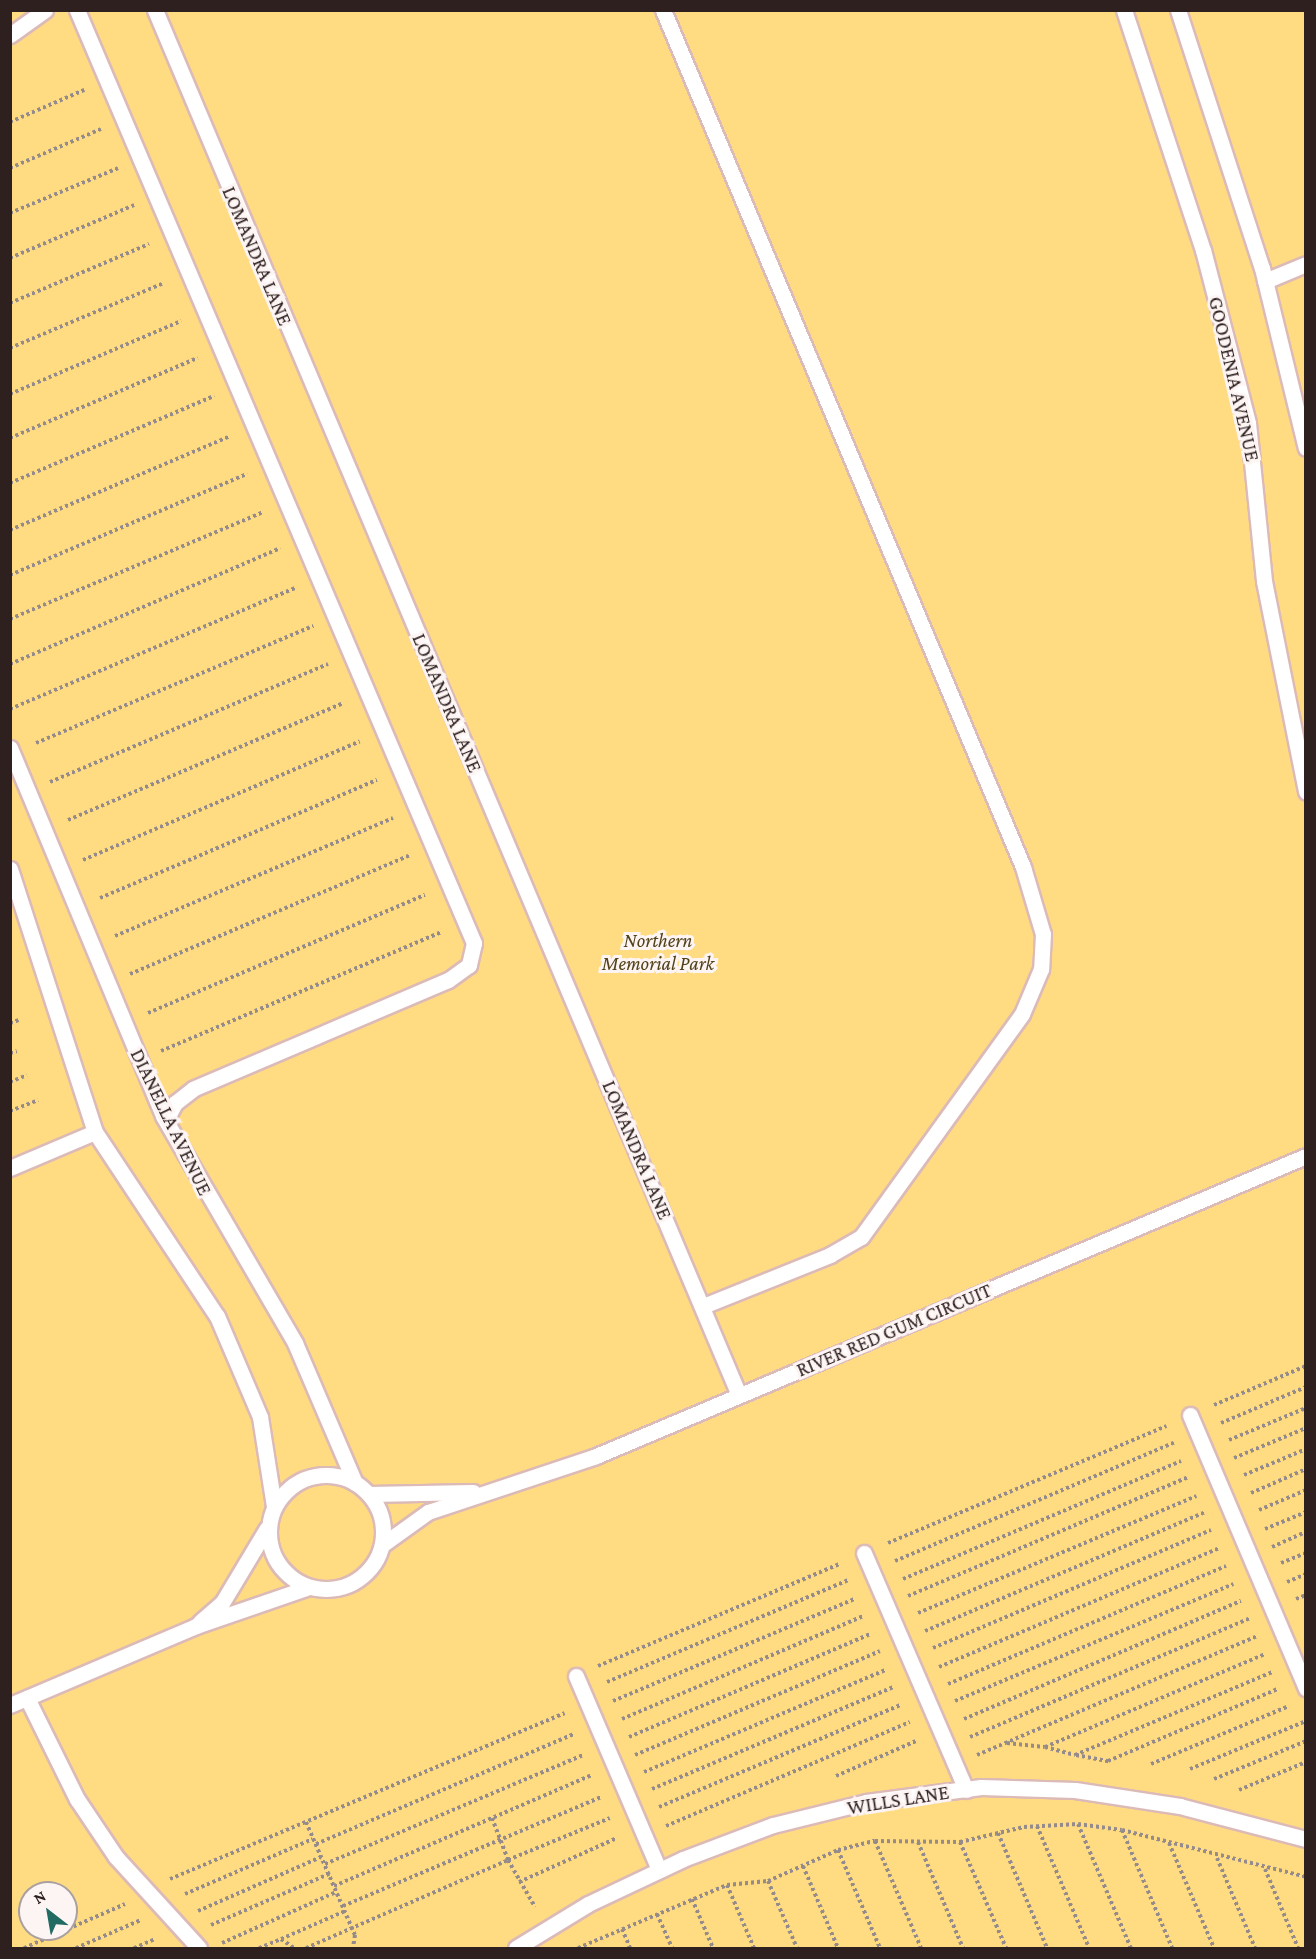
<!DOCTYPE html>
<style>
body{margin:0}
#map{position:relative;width:1316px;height:1959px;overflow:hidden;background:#fdf5f4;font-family:"Crimson Pro",serif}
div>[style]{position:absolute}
.green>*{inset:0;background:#ffdb82}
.path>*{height:4px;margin-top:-2px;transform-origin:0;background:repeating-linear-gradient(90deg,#958b8a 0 3px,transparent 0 6px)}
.roads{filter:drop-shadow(2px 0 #dcbab7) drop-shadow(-2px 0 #dcbab7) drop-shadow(0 2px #dcbab7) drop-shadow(0 -2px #dcbab7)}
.service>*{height:15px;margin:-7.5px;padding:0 7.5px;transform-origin:7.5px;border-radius:7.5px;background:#fff}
.service>.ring{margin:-7.5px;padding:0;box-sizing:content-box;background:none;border:15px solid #fff;border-radius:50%}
span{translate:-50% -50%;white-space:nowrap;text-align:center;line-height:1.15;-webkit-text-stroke:6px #fdf5f4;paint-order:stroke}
.street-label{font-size:20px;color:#2d201f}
.park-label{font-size:20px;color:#514118;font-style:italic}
.frame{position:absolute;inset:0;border:12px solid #2d201f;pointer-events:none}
.north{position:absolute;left:18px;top:1881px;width:60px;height:60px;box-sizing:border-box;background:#fdf5f4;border:2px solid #aaa09f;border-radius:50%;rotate:329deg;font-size:16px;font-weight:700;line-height:24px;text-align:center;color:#2d201f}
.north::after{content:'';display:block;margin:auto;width:21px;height:27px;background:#226b63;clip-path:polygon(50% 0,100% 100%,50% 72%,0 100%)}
</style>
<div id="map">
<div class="green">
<div style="clip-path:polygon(evenodd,11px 11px,1305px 11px,1305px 1948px,11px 1948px,11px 11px,30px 1893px,66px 1893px,66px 1929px,30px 1929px,30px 1893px)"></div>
</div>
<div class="path">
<div style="left:10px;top:122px;width:81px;rotate:-23.4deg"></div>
<div style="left:10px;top:168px;width:99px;rotate:-23.2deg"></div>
<div style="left:10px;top:213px;width:117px;rotate:-22.6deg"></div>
<div style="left:10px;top:258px;width:135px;rotate:-23.1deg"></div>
<div style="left:10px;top:303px;width:151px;rotate:-23deg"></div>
<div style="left:10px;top:348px;width:167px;rotate:-22.9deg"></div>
<div style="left:10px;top:394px;width:186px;rotate:-23.1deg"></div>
<div style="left:10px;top:438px;width:204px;rotate:-23.1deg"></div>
<div style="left:10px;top:483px;width:222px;rotate:-23.1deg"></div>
<div style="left:10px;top:530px;width:239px;rotate:-23.1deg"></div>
<div style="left:10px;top:575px;width:258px;rotate:-23.1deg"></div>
<div style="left:10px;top:619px;width:275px;rotate:-22.9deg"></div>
<div style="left:10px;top:664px;width:294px;rotate:-23.2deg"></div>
<div style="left:10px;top:709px;width:310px;rotate:-23deg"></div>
<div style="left:36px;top:743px;width:301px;rotate:-22.9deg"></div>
<div style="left:50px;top:782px;width:302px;rotate:-23deg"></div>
<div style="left:68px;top:820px;width:299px;rotate:-23deg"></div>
<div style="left:83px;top:860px;width:301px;rotate:-23.2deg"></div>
<div style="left:100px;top:898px;width:301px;rotate:-23.1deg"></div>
<div style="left:115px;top:936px;width:302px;rotate:-23deg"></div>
<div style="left:130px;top:974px;width:304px;rotate:-23deg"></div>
<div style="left:148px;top:1013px;width:301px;rotate:-23.1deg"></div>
<div style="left:10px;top:1023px;width:9px;rotate:-18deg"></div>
<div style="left:161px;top:1051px;width:305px;rotate:-23deg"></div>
<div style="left:10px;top:1053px;width:7px;rotate:-16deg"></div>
<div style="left:10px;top:1082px;width:18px;rotate:-22deg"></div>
<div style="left:10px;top:1111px;width:30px;rotate:-21deg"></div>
<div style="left:1214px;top:1405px;width:100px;rotate:-23deg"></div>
<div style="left:1221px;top:1423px;width:92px;rotate:-23deg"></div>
<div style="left:1229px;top:1440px;width:83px;rotate:-22.6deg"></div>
<div style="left:1234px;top:1458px;width:78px;rotate:-22.6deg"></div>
<div style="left:1244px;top:1475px;width:67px;rotate:-22.8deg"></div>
<div style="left:1251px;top:1493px;width:60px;rotate:-23.6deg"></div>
<div style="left:1259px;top:1510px;width:51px;rotate:-23.1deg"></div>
<div style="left:1265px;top:1529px;width:44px;rotate:-22.5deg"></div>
<div style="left:888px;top:1543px;width:302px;rotate:-22.8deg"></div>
<div style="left:1272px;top:1547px;width:37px;rotate:-24deg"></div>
<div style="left:895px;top:1561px;width:304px;rotate:-23deg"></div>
<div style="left:1281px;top:1563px;width:27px;rotate:-22deg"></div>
<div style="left:903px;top:1579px;width:302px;rotate:-23deg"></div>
<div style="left:1287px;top:1582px;width:21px;rotate:-23deg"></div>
<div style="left:908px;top:1596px;width:305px;rotate:-23deg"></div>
<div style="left:1296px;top:1599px;width:11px;rotate:-22deg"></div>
<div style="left:918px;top:1613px;width:302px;rotate:-22.8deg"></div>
<div style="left:925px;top:1631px;width:304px;rotate:-23deg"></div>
<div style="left:933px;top:1648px;width:302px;rotate:-23deg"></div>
<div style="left:598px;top:1666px;width:263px;rotate:-22.9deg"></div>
<div style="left:939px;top:1667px;width:304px;rotate:-23deg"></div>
<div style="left:607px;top:1682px;width:263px;rotate:-22.9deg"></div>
<div style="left:948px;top:1684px;width:302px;rotate:-23deg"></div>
<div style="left:613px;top:1701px;width:263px;rotate:-22.9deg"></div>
<div style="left:955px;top:1701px;width:302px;rotate:-22.8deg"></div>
<div style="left:622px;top:1719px;width:262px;rotate:-23.1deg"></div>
<div style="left:964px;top:1719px;width:301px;rotate:-23.1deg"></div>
<div style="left:629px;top:1737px;width:262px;rotate:-23.1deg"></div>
<div style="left:970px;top:1737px;width:304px;rotate:-23deg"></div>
<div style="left:1007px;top:1743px;width:38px;rotate:6deg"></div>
<div style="left:1045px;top:1747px;width:239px;rotate:-22.9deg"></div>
<div style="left:1045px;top:1747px;width:31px;rotate:15deg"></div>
<div style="left:1075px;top:1755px;width:214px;rotate:-22.8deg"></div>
<div style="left:635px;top:1755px;width:266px;rotate:-23deg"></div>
<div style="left:977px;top:1755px;width:304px;rotate:-23deg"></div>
<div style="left:1076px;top:1755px;width:33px;rotate:11deg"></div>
<div style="left:1108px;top:1761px;width:185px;rotate:-23deg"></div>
<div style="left:1151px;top:1764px;width:150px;rotate:-22.8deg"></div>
<div style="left:1190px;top:1769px;width:126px;rotate:-22.5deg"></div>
<div style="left:644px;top:1772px;width:263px;rotate:-22.9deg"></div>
<div style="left:836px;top:1776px;width:87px;rotate:-23.6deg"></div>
<div style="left:1214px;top:1779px;width:100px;rotate:-22.4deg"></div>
<div style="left:652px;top:1789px;width:263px;rotate:-22.9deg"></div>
<div style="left:1239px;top:1790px;width:73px;rotate:-22.7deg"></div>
<div style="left:659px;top:1807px;width:263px;rotate:-22.9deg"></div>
<div style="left:492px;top:1818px;width:45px;rotate:69.1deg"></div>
<div style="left:508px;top:1860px;width:110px;rotate:-22.4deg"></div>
<div style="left:306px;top:1822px;width:123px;rotate:66.6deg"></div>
<div style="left:355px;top:1935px;width:13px;rotate:99deg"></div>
<div style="left:1078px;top:1824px;width:135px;rotate:66.9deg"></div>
<div style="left:666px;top:1826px;width:265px;rotate:-23.1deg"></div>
<div style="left:1037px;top:1826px;width:133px;rotate:66.9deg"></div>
<div style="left:1122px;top:1830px;width:128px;rotate:67deg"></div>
<div style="left:998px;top:1833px;width:125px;rotate:66.9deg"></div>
<div style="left:875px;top:1841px;width:116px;rotate:66.7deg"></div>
<div style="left:918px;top:1842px;width:115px;rotate:67deg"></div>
<div style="left:960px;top:1842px;width:116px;rotate:66.5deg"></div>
<div style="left:1169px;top:1843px;width:114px;rotate:66.8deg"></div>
<div style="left:316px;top:1844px;width:280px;rotate:-23.1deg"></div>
<div style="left:838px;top:1850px;width:107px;rotate:66.8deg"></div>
<div style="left:1217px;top:1858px;width:98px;rotate:67.1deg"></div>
<div style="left:325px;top:1864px;width:280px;rotate:-22.9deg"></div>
<div style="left:803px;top:1866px;width:89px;rotate:66.9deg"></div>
<div style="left:1265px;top:1869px;width:86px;rotate:67.3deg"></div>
<div style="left:170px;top:1879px;width:428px;rotate:-22.8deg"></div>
<div style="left:768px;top:1881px;width:73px;rotate:66.6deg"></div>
<div style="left:519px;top:1882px;width:107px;rotate:-24.2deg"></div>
<div style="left:727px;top:1885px;width:69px;rotate:66.8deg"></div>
<div style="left:334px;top:1886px;width:281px;rotate:-23.3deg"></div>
<div style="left:185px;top:1894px;width:139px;rotate:-23.3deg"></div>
<div style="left:692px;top:1899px;width:53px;rotate:66.8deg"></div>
<div style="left:343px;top:1906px;width:280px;rotate:-22.9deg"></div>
<div style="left:198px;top:1911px;width:134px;rotate:-23.7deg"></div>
<div style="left:657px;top:1914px;width:37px;rotate:66deg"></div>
<div style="left:211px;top:1925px;width:129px;rotate:-23.4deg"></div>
<div style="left:622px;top:1929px;width:21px;rotate:67deg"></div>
<div style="left:281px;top:1939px;width:70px;rotate:-23.6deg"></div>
<div style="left:222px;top:1943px;width:125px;rotate:-24.1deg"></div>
<div style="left:24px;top:1948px;width:110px;rotate:-23.5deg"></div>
<div style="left:76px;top:1948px;width:71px;rotate:-23.3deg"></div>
<div style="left:134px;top:1948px;width:23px;rotate:-23deg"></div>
<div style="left:259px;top:1948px;width:24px;rotate:-22deg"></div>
<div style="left:281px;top:1939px;width:16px;rotate:35deg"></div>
<div style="left:306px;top:1948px;width:220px;rotate:-23.5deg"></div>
<div style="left:508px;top:1860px;width:54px;rotate:60.1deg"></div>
<div style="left:578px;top:1948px;width:162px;rotate:-22.9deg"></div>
<div style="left:727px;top:1885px;width:41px;rotate:-5.6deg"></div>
<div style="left:768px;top:1881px;width:77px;rotate:-23.9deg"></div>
<div style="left:838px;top:1850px;width:38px;rotate:-14deg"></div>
<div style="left:875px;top:1841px;width:85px;rotate:0.7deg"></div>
<div style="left:960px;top:1842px;width:66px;rotate:-13.2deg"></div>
<div style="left:1024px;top:1827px;width:54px;rotate:-3.2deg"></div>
<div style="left:1078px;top:1824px;width:44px;rotate:7.8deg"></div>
<div style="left:1122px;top:1830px;width:190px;rotate:14.3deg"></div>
</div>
<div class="roads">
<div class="service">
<div style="left:77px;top:10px;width:1014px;rotate:66.95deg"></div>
<div style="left:474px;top:943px;width:23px;rotate:103deg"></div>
<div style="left:469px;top:965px;width:26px;rotate:144deg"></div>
<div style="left:448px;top:980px;width:277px;rotate:156.9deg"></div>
<div style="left:193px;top:1089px;width:23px;rotate:142deg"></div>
<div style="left:175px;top:1103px;width:19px;rotate:118deg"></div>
<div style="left:155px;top:10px;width:1503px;rotate:67.14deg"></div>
<div style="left:663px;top:10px;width:930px;rotate:67.21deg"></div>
<div style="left:1023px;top:867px;width:70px;rotate:73.4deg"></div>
<div style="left:1043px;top:934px;width:35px;rotate:93deg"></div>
<div style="left:1041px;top:969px;width:49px;rotate:112.9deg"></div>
<div style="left:1022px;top:1014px;width:275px;rotate:125.8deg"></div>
<div style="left:861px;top:1237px;width:36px;rotate:150deg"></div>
<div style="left:830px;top:1255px;width:137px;rotate:158.1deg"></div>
<div style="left:1124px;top:10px;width:253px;rotate:71.8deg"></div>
<div style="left:1203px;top:250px;width:179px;rotate:75.4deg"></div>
<div style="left:1248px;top:423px;width:159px;rotate:84.2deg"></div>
<div style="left:1264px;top:581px;width:215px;rotate:78.7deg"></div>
<div style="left:1178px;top:10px;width:271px;rotate:72deg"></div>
<div style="left:1262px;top:268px;width:185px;rotate:76.3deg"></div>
<div style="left:10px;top:35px;width:43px;rotate:-35.5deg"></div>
<div style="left:1265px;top:281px;width:44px;rotate:-22.5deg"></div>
<div style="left:10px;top:748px;width:399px;rotate:67.4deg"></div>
<div style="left:163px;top:1116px;width:263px;rotate:59.8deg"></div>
<div style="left:295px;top:1343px;width:152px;rotate:66.8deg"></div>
<div style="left:10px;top:869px;width:276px;rotate:72.1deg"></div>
<div style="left:95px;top:1132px;width:221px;rotate:56.5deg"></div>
<div style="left:217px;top:1316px;width:110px;rotate:66.9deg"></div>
<div style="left:260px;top:1417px;width:90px;rotate:81.1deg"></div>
<div style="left:10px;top:1168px;width:92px;rotate:-23deg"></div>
<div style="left:1190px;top:1415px;width:297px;rotate:67deg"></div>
<div class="ring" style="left:269px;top:1475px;width:99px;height:99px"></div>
<div style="left:369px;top:1494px;width:104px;rotate:-1.1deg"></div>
<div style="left:382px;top:1545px;width:57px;rotate:-35.7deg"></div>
<div style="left:428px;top:1512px;width:177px;rotate:-18.4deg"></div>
<div style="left:596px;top:1456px;width:771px;rotate:-22.91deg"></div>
<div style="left:864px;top:1553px;width:258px;rotate:66.7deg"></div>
<div style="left:200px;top:1622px;width:29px;rotate:-41deg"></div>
<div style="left:222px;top:1603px;width:87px;rotate:-59deg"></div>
<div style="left:576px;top:1676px;width:211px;rotate:66.8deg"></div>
<div style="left:27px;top:1698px;width:113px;rotate:63.7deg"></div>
<div style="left:77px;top:1799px;width:70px;rotate:56.1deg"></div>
<div style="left:116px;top:1857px;width:123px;rotate:47.6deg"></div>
<div style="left:10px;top:1705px;width:202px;rotate:-23deg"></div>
<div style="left:196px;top:1626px;width:120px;rotate:-19deg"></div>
<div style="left:516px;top:1948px;width:84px;rotate:-31.4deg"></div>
<div style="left:588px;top:1904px;width:105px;rotate:-25.3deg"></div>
<div style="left:683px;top:1859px;width:96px;rotate:-20.7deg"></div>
<div style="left:773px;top:1825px;width:96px;rotate:-13.9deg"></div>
<div style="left:866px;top:1802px;width:116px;rotate:-7.4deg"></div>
<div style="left:981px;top:1787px;width:94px;rotate:1.8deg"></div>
<div style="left:1075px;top:1790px;width:106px;rotate:8.7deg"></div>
<div style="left:1180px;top:1806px;width:130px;rotate:14.7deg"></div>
</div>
</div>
<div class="street-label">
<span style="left:257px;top:256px;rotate:67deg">LOMANDRA LANE</span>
<span style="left:1234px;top:379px;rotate:77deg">GOODENIA AVENUE</span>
<span style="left:447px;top:703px;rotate:67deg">LOMANDRA LANE</span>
<span style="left:171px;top:1122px;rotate:64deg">DIANELLA AVENUE</span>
<span style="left:637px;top:1150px;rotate:67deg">LOMANDRA LANE</span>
<span style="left:894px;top:1330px;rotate:-23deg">RIVER RED GUM CIRCUIT</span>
<span style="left:898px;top:1800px;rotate:-9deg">WILLS LANE</span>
</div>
<div class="park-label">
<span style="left:658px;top:952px">Northern<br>Memorial Park</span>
</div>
<div class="frame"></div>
<div class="north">N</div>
</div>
